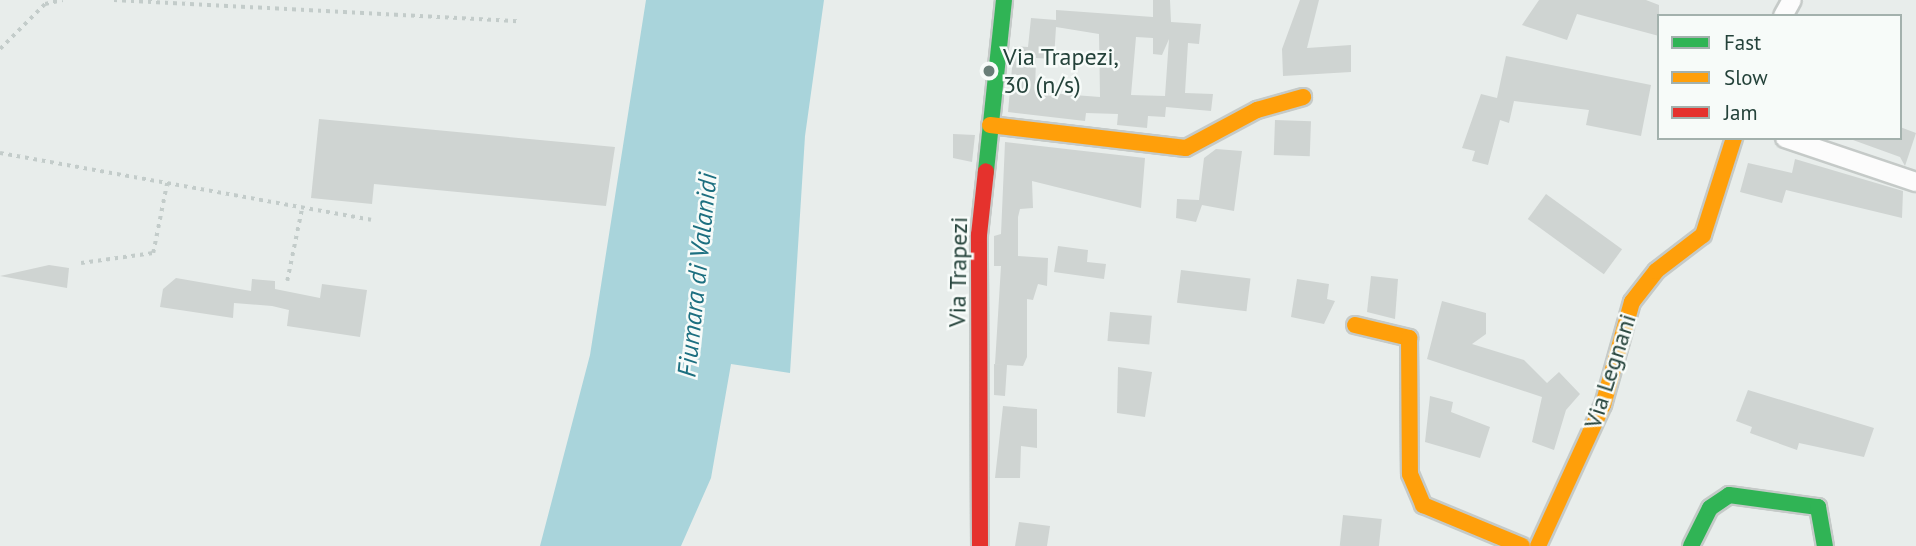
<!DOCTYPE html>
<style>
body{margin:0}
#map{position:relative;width:1916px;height:546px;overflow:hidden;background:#e8edeb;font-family:"PT Sans",sans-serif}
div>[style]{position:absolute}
.water>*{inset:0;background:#a9d4db}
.building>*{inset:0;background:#cfd4d2;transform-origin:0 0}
.path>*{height:3.5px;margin-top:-1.75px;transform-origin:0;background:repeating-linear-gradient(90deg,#c3ccca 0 3.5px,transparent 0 8.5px)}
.roads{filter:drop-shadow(2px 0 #c5cac8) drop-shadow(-2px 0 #c5cac8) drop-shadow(0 2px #c5cac8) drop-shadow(0 -2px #c5cac8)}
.street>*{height:18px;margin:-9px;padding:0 9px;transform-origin:9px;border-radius:9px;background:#fcfcfc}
.fast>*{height:16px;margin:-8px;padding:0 8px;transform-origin:8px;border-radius:8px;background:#30b455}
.slow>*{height:16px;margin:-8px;padding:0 8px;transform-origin:8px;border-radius:8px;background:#ff9f0a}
.jam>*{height:16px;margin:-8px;padding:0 8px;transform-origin:8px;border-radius:8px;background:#e5322d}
.dots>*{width:19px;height:19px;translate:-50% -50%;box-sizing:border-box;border:4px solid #f7fbf9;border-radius:50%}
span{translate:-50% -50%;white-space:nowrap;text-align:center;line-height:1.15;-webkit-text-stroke:5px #f7fbf9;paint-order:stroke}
.poi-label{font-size:24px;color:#24423a}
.left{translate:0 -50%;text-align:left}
.street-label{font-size:24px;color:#24423a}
.water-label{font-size:26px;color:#1c6f80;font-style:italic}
.legend{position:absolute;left:1657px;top:14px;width:245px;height:126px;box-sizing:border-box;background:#f7fbf9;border:2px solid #a3b1ad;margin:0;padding:9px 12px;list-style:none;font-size:21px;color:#24423a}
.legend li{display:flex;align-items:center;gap:14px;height:35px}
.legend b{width:35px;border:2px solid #a3b1ad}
</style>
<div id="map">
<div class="water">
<div style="clip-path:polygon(646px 0,824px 0,805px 136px,790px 373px,731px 364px,711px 478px,681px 546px,540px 546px,590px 355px)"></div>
</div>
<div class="building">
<div style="clip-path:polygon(evenodd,1153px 0,1170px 0,1171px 22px,1201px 24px,1199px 44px,1188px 43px,1185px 93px,1213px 94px,1211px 111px,1166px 107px,1165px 117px,1148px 116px,1147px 128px,1117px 125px,1118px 114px,1086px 113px,1085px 121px,1008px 112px,1014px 46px,1028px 47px,1031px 18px,1056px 20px,1056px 10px,1153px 17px,1153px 0,1056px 27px,1099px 34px,1100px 97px,1035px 92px,1036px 58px,1054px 59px,1056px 27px,1153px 0,1136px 37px,1153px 38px,1153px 54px,1162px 55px,1169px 39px,1165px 96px,1131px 95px,1136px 37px)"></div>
<div style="clip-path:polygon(1300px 0,1319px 0,1307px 48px,1351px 45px,1351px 72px,1283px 76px,1282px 49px)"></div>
<div style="clip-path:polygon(1539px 0,1646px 0,1659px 5px,1659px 36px,1577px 14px,1567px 40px,1522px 25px)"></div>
<div style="clip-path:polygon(1506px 56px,1651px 85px,1641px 136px,1586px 125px,1589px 110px,1514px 101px,1509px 123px,1500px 120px,1488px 165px,1472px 161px,1475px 151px,1462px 148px,1481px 94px,1497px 98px)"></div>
<div style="clip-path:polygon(319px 119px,615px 147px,606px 206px,374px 184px,372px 204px,311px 198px)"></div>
<div style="left:1275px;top:120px;width:36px;height:35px;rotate:2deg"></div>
<div style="clip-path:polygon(1900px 127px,1916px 133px,1905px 166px,1900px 157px,1853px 140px,1900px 138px)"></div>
<div style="clip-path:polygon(953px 134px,975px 135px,972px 162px,953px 158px)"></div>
<div style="clip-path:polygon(1005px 142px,1145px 158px,1141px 208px,1032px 181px,1033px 208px,1020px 209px,1018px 217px,1018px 256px,1048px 258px,1047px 286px,1038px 284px,1033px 300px,1027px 299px,1027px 357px,1023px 366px,1007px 365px,1005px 396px,994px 395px,994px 364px,1006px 365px,995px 364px,1001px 266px,994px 266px,994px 236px,1001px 234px)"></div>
<div style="clip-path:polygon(1216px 149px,1242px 151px,1234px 211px,1202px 205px,1196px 222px,1176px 218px,1177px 199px,1199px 200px,1204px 158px)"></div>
<div style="clip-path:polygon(1795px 159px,1903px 191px,1902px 218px,1786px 190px,1782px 203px,1740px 192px,1748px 163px,1792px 173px)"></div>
<div style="left:1546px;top:194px;width:94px;height:31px;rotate:36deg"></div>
<div style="clip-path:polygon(1058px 246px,1088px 250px,1087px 262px,1106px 264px,1104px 279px,1054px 272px)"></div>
<div style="clip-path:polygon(49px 265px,69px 268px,67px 288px,0 276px)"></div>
<div style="left:1181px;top:270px;width:70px;height:33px;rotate:7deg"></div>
<div style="clip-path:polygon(1371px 276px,1398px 279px,1395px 319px,1367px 312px)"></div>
<div style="clip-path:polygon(176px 278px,251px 291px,252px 279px,275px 281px,275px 289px,320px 298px,322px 284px,367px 290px,360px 337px,287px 326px,289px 310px,272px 306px,234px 303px,233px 318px,160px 307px,163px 289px)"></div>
<div style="clip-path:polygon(1297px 279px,1329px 284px,1327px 299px,1335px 301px,1324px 324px,1291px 317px)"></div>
<div style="clip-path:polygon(1442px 301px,1486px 313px,1486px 334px,1472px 344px,1524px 360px,1547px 383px,1559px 372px,1580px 394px,1566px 410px,1554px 450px,1532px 442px,1542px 397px,1427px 359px)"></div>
<div style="left:1110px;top:312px;width:42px;height:29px;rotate:5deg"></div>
<div style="clip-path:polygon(1118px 367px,1152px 372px,1145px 417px,1117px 413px)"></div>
<div style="clip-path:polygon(1748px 390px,1874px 428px,1864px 457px,1799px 443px,1797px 450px,1750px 433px,1752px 427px,1736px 421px)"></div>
<div style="clip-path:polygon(1430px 396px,1453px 402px,1451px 412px,1490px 427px,1480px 458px,1425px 442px)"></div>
<div style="clip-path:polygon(1003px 406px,1037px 409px,1037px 448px,1021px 446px,1020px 478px,995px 478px)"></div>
<div style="left:1343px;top:515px;width:39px;height:31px;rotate:6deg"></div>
<div style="clip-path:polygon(1019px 522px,1050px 526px,1047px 546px,1015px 546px)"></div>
</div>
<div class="path">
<div style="left:114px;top:0;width:404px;rotate:3deg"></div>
<div style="left:0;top:49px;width:64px;rotate:-45deg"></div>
<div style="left:45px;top:4px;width:18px;rotate:-13deg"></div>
<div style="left:0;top:153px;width:377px;rotate:10.2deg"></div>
<div style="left:81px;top:263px;width:73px;rotate:-7.9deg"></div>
<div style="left:153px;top:253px;width:71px;rotate:-78.7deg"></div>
<div style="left:287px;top:281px;width:75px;rotate:-78.4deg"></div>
</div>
<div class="roads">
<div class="street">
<div style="left:1783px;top:16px;width:18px;rotate:-61deg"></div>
<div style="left:1785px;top:138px;width:138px;rotate:18.6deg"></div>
</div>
<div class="fast">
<div style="left:986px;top:171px;width:172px;rotate:-84deg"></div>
<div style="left:1691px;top:546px;width:42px;rotate:-63.4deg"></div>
<div style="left:1710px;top:508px;width:23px;rotate:-34deg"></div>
<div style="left:1729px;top:495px;width:90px;rotate:7.7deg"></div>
<div style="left:1818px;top:507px;width:40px;rotate:80deg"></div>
</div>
<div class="slow">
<div style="left:990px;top:125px;width:197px;rotate:6.7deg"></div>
<div style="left:1186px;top:148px;width:81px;rotate:-28.2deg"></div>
<div style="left:1257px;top:110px;width:48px;rotate:-15.8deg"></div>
<div style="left:1355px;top:325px;width:56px;rotate:13.5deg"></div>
<div style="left:1409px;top:338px;width:136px;rotate:89.6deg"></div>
<div style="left:1410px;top:474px;width:34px;rotate:67deg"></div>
<div style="left:1423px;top:505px;width:107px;rotate:22.5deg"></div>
<div style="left:1538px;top:546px;width:155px;rotate:-65.3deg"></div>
<div style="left:1603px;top:405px;width:107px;rotate:-74.3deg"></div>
<div style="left:1632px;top:302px;width:39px;rotate:-52deg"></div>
<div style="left:1656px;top:271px;width:59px;rotate:-37.5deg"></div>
<div style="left:1703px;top:235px;width:102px;rotate:-72.3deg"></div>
</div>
<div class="jam">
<div style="left:980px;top:546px;width:311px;rotate:-90.2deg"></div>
<div style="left:979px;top:235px;width:64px;rotate:-83.8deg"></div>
</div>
</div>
<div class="dots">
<div style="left:989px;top:71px;background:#697e78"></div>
</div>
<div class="poi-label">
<span class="left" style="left:1003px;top:71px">Via Trapezi,<br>30 (n/s)</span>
</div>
<div class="street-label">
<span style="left:958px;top:272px;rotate:-89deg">Via Trapezi</span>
<span style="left:1610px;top:371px;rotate:-72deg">Via Legnani</span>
</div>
<div class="water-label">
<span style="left:697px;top:275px;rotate:-84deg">Fiumara di Valanidi</span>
</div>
<ul class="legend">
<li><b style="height:9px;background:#30b455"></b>Fast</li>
<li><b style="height:9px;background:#ff9f0a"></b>Slow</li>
<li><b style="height:9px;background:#e5322d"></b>Jam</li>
</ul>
</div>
